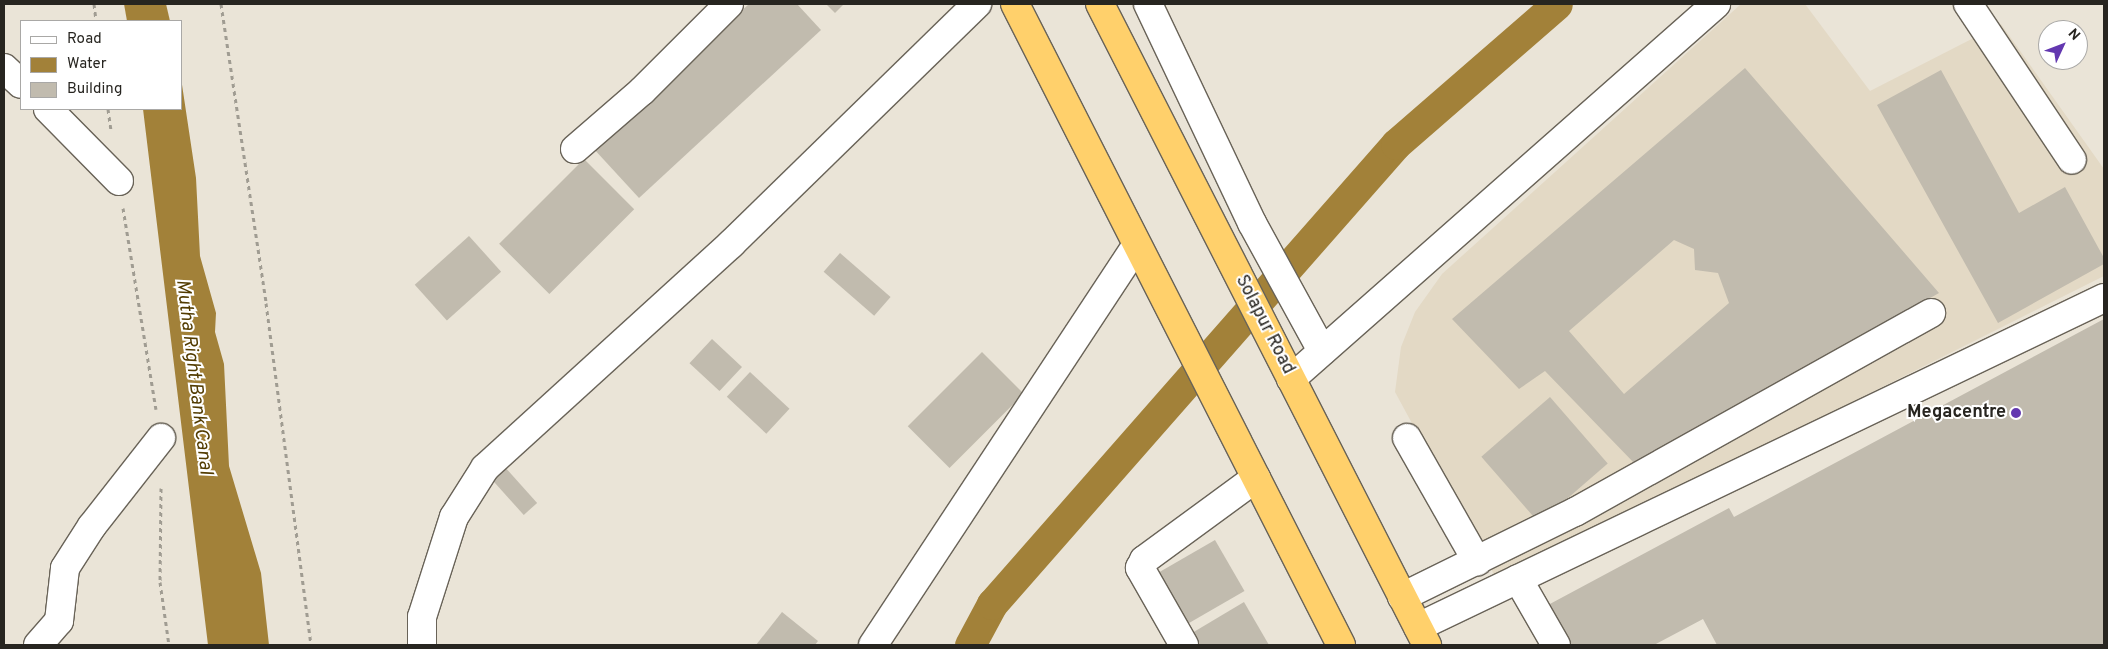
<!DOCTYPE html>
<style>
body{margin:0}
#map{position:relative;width:2108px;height:649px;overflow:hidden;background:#eae4d7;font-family:Overpass,sans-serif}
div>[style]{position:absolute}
.built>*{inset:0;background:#e3d9c5}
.water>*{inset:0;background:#a28139}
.canal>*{height:31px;margin:-15.5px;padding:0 15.5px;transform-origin:15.5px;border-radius:15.5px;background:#a28139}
.building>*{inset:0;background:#c1bbae;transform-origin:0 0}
.path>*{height:3px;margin-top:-1.5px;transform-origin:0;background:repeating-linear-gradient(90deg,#a09c92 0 4px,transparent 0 8px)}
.roads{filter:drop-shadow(1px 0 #696358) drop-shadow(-1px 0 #696358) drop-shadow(0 1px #696358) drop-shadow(0 -1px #696358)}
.minor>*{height:28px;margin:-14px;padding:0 14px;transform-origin:14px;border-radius:14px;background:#fff}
.highway>*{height:28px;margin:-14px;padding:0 14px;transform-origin:14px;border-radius:14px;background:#ffd06b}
.dots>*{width:14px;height:14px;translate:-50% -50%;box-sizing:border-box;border:2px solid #fff;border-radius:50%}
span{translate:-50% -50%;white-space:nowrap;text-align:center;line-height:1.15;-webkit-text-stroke:4px #fff;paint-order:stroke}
.street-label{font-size:18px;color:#272520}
.poi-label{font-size:18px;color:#272520;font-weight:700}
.right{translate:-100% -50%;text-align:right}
.water-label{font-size:19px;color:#523b00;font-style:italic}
.frame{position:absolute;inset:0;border:5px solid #272520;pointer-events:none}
.legend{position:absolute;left:20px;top:20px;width:162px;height:90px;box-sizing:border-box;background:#fff;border:1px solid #a9a8a6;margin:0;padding:6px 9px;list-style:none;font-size:15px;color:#272520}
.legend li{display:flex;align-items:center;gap:10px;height:25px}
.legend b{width:25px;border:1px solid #a9a8a6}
.north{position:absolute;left:2038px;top:20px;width:50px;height:50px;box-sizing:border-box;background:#fff;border:1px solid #a9a8a6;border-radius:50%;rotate:47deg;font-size:14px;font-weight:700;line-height:20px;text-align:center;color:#272520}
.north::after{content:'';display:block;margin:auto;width:18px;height:22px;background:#6338b0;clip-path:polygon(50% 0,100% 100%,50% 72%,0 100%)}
</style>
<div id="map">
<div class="built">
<div style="clip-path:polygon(1741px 4px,1805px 4px,1870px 91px,2001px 24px,2104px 169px,2104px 276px,1497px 580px,1395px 392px,1401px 347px,1415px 312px,1442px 274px)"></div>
</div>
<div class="water">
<div style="clip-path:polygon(124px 4px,166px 4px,170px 21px,127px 21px)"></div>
<div style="clip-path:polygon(181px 78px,196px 178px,200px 256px,216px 313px,215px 332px,224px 364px,229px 466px,261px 573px,269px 645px,208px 645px,143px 109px,181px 109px)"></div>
</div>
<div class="canal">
<div style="left:970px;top:645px;width:47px;rotate:-61.8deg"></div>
<div style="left:992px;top:604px;width:612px;rotate:-48.71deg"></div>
<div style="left:1396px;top:144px;width:213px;rotate:-41deg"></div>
</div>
<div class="building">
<div style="clip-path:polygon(749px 4px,797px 4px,821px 30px,639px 198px,593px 148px)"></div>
<div style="clip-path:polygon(826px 4px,844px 4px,835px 13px)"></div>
<div style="clip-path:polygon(evenodd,1745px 68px,1939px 293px,1636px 465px,1545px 371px,1519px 389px,1452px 319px,1745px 68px,1674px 240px,1694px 249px,1695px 270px,1718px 273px,1729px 303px,1624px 394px,1569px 331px,1674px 240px)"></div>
<div style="clip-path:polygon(1941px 70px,2019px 213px,2065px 187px,2104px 258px,2104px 264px,1998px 323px,1877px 105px)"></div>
<div style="left:584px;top:159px;width:71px;height:120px;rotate:45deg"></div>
<div style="left:469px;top:236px;width:48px;height:73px;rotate:48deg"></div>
<div style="left:840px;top:253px;width:67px;height:25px;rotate:41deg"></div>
<div style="clip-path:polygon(2104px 319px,2104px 645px,1717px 645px,1703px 619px,1654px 645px,1570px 645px,1548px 605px,1729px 508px,1734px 517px)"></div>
<div style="left:712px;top:339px;width:41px;height:33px;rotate:43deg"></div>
<div style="left:982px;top:352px;width:59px;height:105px;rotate:45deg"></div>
<div style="left:750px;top:372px;width:54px;height:34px;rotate:43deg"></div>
<div style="left:1550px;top:397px;width:88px;height:91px;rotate:49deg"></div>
<div style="left:503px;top:465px;width:51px;height:18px;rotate:48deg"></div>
<div style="left:1215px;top:540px;width:59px;height:73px;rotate:60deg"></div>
<div style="clip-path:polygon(1244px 602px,1269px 645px,1192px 645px,1187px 636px)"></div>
<div style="clip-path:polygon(782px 612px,818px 641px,815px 645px,756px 645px)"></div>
</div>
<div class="path">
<div style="left:94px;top:4px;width:17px;rotate:83deg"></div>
<div style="left:221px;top:4px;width:302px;rotate:81.4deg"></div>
<div style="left:266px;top:303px;width:345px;rotate:82.5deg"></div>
<div style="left:108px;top:109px;width:21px;rotate:82deg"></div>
<div style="left:123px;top:208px;width:204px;rotate:80.7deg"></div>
<div style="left:161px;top:488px;width:94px;rotate:90.6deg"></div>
<div style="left:160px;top:582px;width:64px;rotate:81.9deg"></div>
</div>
<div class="roads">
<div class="minor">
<div style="left:1148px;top:4px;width:242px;rotate:64.6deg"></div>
<div style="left:1252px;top:223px;width:146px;rotate:61.3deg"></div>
<div style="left:1968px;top:4px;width:187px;rotate:56.3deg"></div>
<div style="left:4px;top:68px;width:23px;rotate:43deg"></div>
<div style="left:48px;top:109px;width:101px;rotate:45.4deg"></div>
<div style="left:575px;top:149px;width:89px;rotate:-40.9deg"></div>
<div style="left:642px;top:91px;width:123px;rotate:-45deg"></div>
<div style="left:1291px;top:379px;width:567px;rotate:-41.42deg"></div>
<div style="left:1407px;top:438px;width:142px;rotate:60.4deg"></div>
<div style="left:1518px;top:579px;width:76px;rotate:60.1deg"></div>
<div style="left:1402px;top:597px;width:193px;rotate:-26.2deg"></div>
<div style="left:1575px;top:512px;width:408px;rotate:-29.2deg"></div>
<div style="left:1418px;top:627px;width:761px;rotate:-25.62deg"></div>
<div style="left:38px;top:645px;width:32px;rotate:-49deg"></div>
<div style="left:59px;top:621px;width:53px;rotate:-83.5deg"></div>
<div style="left:65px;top:568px;width:50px;rotate:-57.3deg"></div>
<div style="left:92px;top:526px;width:112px;rotate:-51.9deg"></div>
<div style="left:422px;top:645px;width:28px;rotate:-90deg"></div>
<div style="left:422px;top:617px;width:105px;rotate:-72.3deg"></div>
<div style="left:454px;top:517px;width:58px;rotate:-57.7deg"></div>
<div style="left:485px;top:468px;width:333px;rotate:-42.3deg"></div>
<div style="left:731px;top:244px;width:344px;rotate:-44.3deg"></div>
<div style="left:873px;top:645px;width:479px;rotate:-56.6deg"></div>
<div style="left:1184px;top:645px;width:89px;rotate:-119.7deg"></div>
<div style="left:1140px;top:568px;width:9px;rotate:-63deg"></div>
<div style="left:1144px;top:560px;width:139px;rotate:-36.2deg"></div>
</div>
<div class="highway">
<div style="left:1015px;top:4px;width:719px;rotate:63.04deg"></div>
<div style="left:1100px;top:4px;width:720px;rotate:62.97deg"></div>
</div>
</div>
<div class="dots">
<div style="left:2016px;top:413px;background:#6338b0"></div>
</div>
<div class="street-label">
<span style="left:1264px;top:325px;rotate:63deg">Solapur Road</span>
</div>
<div class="poi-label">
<span class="right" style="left:2006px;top:413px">Megacentre</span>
</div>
<div class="water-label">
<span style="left:193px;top:377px;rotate:83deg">Mutha Right Bank Canal</span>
</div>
<div class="frame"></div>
<ul class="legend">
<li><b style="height:6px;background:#fff"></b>Road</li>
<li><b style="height:14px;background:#a28139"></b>Water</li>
<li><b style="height:14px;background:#c1bbae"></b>Building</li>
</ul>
<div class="north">N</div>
</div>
